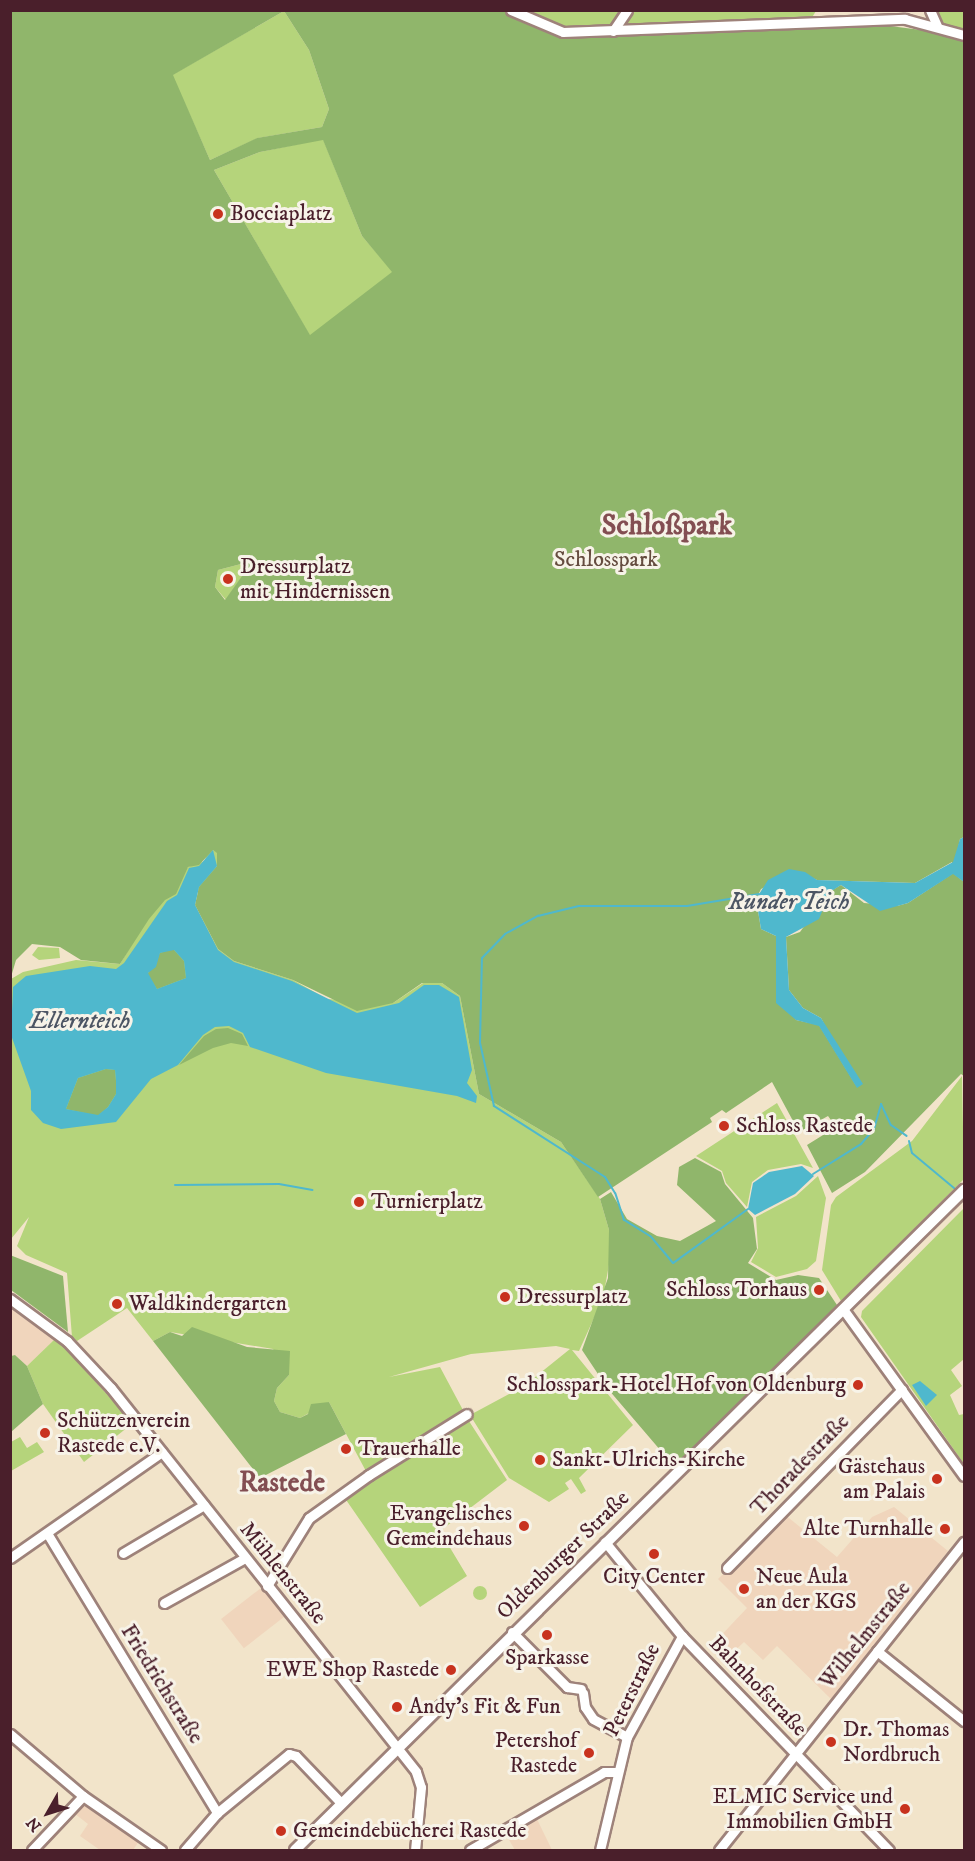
<!DOCTYPE html>
<meta charset="utf-8">
<style>
body{margin:0}
#map{position:relative;width:975px;height:1861px;overflow:hidden;background:#f2e4ca;font-family:"IM FELL DW Pica",serif}
div>[style]{position:absolute}
.built>*{inset:0;background:#f0d5bc;transform-origin:0 0}
.green>*{inset:0;background:#b5d47b}
.round{border-radius:50%}
.forest>*{inset:0;background:#90b66b}
.water>*{inset:0;background:#4fb8cd}
.stream>*{height:2px;margin:-1px;padding:0 1px;transform-origin:1px;border-radius:1px;background:#4fb8cd}
.roads{filter:drop-shadow(2px 0 #9e827a) drop-shadow(-2px 0 #9e827a) drop-shadow(0 2px #9e827a) drop-shadow(0 -2px #9e827a)}
.minor>*{height:9px;margin:-4.5px;padding:0 4.5px;transform-origin:4.5px;border-radius:4.5px;background:#fff}
.tertiary>*{height:10px;margin:-5px;padding:0 5px;transform-origin:5px;border-radius:5px;background:#fff}
.dots>*{width:16px;height:16px;translate:-50% -50%;box-sizing:border-box;border:3px solid #f7f3e8;border-radius:50%}
span{translate:-50% -50%;white-space:nowrap;text-align:center;line-height:1.15;-webkit-text-stroke:6px #f7f3e8;paint-order:stroke}
.poi-label{font-size:22px;color:#4a1f2b}
.left{translate:0 -50%;text-align:left}
.right{translate:-100% -50%;text-align:right}
.park-label{font-size:22px;color:#654c3f}
.street-label{font-size:22px;color:#4a1f2b}
.water-label{font-size:24px;color:#4c5564;font-style:italic}
.district-label{font-size:28px;color:#834e52;font-weight:700}
.frame{position:absolute;inset:0;border:12px solid #4a1f2b;pointer-events:none}
.north{position:absolute;left:18px;top:1783px;width:60px;height:60px;-webkit-text-stroke:4px #f7f3e8;paint-order:stroke;rotate:231deg;font-size:16px;font-weight:700;line-height:24px;text-align:center;color:#4a1f2b}
.north::after{content:'';display:block;margin:auto;width:21px;height:27px;background:#4a1f2b;clip-path:polygon(50% 0,100% 100%,50% 72%,0 100%)}
</style>
<div id="map">
<div class="built">
<div style="clip-path:polygon(11px 1305px,56px 1338px,27px 1366px,15px 1355px,11px 1356px)"></div>
<div style="clip-path:polygon(894px 1507px,948px 1551px,832px 1700px,777px 1646px,763px 1660px,744px 1642px,727px 1658px,713px 1644px,747px 1608px,718px 1579px,784px 1514px,837px 1557px,872px 1517px)"></div>
<div style="left:266px;top:1584px;width:37px;height:57px;rotate:52deg"></div>
<div style="clip-path:polygon(83px 1796px,142px 1837px,133px 1850px,100px 1850px,80px 1836px,88px 1824px,70px 1810px)"></div>
<div style="clip-path:polygon(534px 1813px,552px 1850px,515px 1850px,503px 1830px)"></div>
</div>
<div class="green">
<div style="clip-path:polygon(284px 11px,309px 50px,329px 109px,322px 127px,258px 138px,210px 160px,172px 75px)"></div>
<div style="clip-path:polygon(518px 11px,816px 11px,811px 19px,564px 28px)"></div>
<div style="clip-path:polygon(927px 11px,964px 11px,964px 31px,932px 20px)"></div>
<div style="clip-path:polygon(323px 139px,362px 236px,393px 272px,310px 336px,214px 170px,260px 152px)"></div>
<div style="clip-path:polygon(241px 564px,248px 568px,226px 600px,215px 587px,218px 570px)"></div>
<div style="clip-path:polygon(213px 850px,217px 852px,217px 866px,197px 893px,195px 905px,218px 949px,234px 961px,293px 980px,327px 999px,393px 1003px,423px 983px,442px 983px,460px 996px,479px 1094px,561px 1142px,600px 1199px,609px 1230px,610px 1259px,603px 1298px,579px 1351px,572px 1350px,633px 1425px,579px 1478px,586px 1491px,581px 1494px,571px 1479px,565px 1483px,569px 1489px,549px 1502px,509px 1478px,470px 1415px,524px 1386px,570px 1349px,556px 1346px,471px 1354px,389px 1377px,440px 1367px,464px 1412px,400px 1449px,401px 1455px,467px 1418px,507px 1480px,440px 1531px,467px 1576px,420px 1607px,342px 1494px,368px 1475px,329px 1402px,300px 1418px,280px 1412px,274px 1401px,277px 1388px,289px 1375px,273px 1349px,170px 1332px,153px 1341px,127px 1308px,77px 1341px,72px 1337px,67px 1273px,26px 1255px,17px 1246px,29px 1217px,11px 1239px,11px 979px,23px 972px,76px 960px,120px 964px,159px 899px,188px 867px,205px 861px,207px 852px)"></div>
<div style="clip-path:polygon(38px 947px,59px 948px,60px 958px,39px 960px,32px 955px)"></div>
<div style="clip-path:polygon(962px 1076px,964px 1179px,841px 1301px,822px 1270px,831px 1205px,836px 1197px,912px 1141px)"></div>
<div style="clip-path:polygon(777px 1103px,813px 1168px,801px 1164px,768px 1170px,752px 1182px,747px 1207px,726px 1183px,722px 1171px,696px 1156px)"></div>
<div style="clip-path:polygon(818px 1176px,826px 1198px,816px 1261px,807px 1269px,776px 1277px,751px 1262px,758px 1248px,756px 1217px,796px 1196px)"></div>
<div style="clip-path:polygon(964px 1208px,964px 1359px,951px 1370px,962px 1386px,950px 1395px,959px 1415px,964px 1414px,964px 1464px,861px 1317px,862px 1311px)"></div>
<div style="clip-path:polygon(56px 1338px,133px 1423px,84px 1462px,43px 1404px,27px 1366px)"></div>
<div style="clip-path:polygon(20px 1437px,27px 1448px,37px 1442px,44px 1452px,11px 1471px,11px 1442px)"></div>
<div class="round" style="left:473px;top:1586px;width:14px;height:14px"></div>
</div>
<div class="forest">
<div style="clip-path:polygon(evenodd,500px 10px,563px 37px,890px 26px,937px 32px,964px 41px,964px 837px,960px 839px,953px 873px,964px 882px,964px 1076px,961px 1074px,865px 1172px,832px 1193px,807px 1145px,836px 1127px,828px 1116px,799px 1132px,772px 1082px,726px 1113px,722px 1110px,710px 1118px,712px 1122px,598px 1197px,561px 1142px,479px 1094px,460px 996px,442px 983px,422px 983px,393px 1003px,357px 1011px,293px 980px,234px 961px,218px 949px,195px 905px,199px 887px,217px 866px,217px 853px,213px 850px,199px 865px,188px 867px,176px 894px,165px 900px,149px 919px,120px 964px,81px 960px,60px 947px,32px 944px,16px 960px,11px 977px,11px 11px,500px 10px,284px 11px,309px 50px,329px 109px,322px 127px,257px 138px,210px 160px,173px 75px,284px 11px,500px 10px,323px 140px,362px 236px,392px 272px,310px 335px,214px 170px,260px 152px,323px 140px,500px 10px,241px 564px,247px 569px,225px 600px,215px 587px,218px 570px,241px 564px,500px 10px,952px 862px,952px 874px,908px 903px,897px 906px,864px 903px,841px 885px,829px 892px,800px 932px,786px 937px,789px 990px,803px 1008px,821px 1018px,857px 1087px,819px 1025px,796px 1020px,776px 975px,776px 936px,761px 929px,756px 899px,761px 889px,797px 871px,817px 880px,915px 883px,952px 862px)"></div>
<div style="clip-path:polygon(168px 950px,174px 950px,184px 961px,186px 978px,157px 989px,147px 975px,160px 953px)"></div>
<div style="clip-path:polygon(228px 1028px,242px 1034px,248px 1046px,231px 1043px,213px 1048px,179px 1065px,204px 1036px,216px 1029px)"></div>
<div style="clip-path:polygon(106px 1069px,115px 1070px,116px 1081px,116px 1094px,108px 1107px,98px 1116px,66px 1109px,78px 1078px)"></div>
<div style="clip-path:polygon(695px 1158px,721px 1172px,725px 1184px,753px 1218px,757px 1249px,748px 1263px,776px 1280px,798px 1275px,819px 1278px,837px 1305px,681px 1461px,667px 1458px,608px 1389px,582px 1350px,608px 1278px,609px 1230px,600px 1199px,611px 1192px,627px 1219px,657px 1236px,680px 1241px,716px 1221px,677px 1185px,679px 1167px)"></div>
<div style="clip-path:polygon(10px 1255px,63px 1276px,68px 1332px,11px 1290px)"></div>
<div style="clip-path:polygon(192px 1327px,247px 1347px,290px 1351px,289px 1375px,277px 1388px,274px 1401px,280px 1412px,300px 1418px,308px 1414px,311px 1404px,329px 1402px,346px 1434px,260px 1478px,153px 1341px,170px 1332px,182px 1336px)"></div>
<div style="clip-path:polygon(15px 1355px,27px 1366px,43px 1404px,11px 1432px,11px 1356px)"></div>
</div>
<div class="water">
<div style="clip-path:polygon(964px 837px,964px 882px,953px 874px,908px 903px,880px 911px,841px 885px,830px 892px,819px 919px,786px 937px,789px 990px,803px 1008px,821px 1018px,863px 1084px,857px 1088px,819px 1026px,796px 1020px,776px 1003px,776px 936px,761px 929px,756px 899px,768px 880px,789px 869px,805px 872px,817px 880px,915px 883px,953px 862px,960px 839px)"></div>
<div style="clip-path:polygon(evenodd,213px 850px,217px 866px,199px 887px,195px 905px,218px 950px,234px 962px,292px 981px,357px 1013px,399px 1003px,424px 985px,439px 985px,459px 997px,472px 1070px,467px 1083px,477px 1096px,476px 1103px,457px 1096px,326px 1073px,250px 1047px,243px 1033px,229px 1026px,215px 1027px,203px 1035px,178px 1065px,151px 1079px,116px 1122px,61px 1129px,43px 1123px,31px 1110px,31px 1091px,11px 1035px,13px 987px,26px 976px,90px 966px,116px 969px,124px 963px,167px 901px,177px 895px,189px 868px,199px 866px,213px 850px,174px 950px,184px 961px,186px 978px,157px 989px,148px 973px,156px 967px,160px 953px,174px 950px,213px 850px,106px 1069px,115px 1070px,116px 1081px,116px 1094px,108px 1107px,98px 1115px,66px 1109px,78px 1078px,106px 1069px)"></div>
<div style="clip-path:polygon(802px 1166px,814px 1176px,795px 1194px,755px 1215px,748px 1209px,753px 1183px,769px 1172px)"></div>
<div style="clip-path:polygon(920px 1381px,937px 1395px,926px 1406px,912px 1385px)"></div>
</div>
<div class="stream">
<div style="left:909px;top:1141px;width:12px;rotate:76deg"></div>
<div style="left:912px;top:1153px;width:55px;rotate:39.8deg"></div>
<div style="left:813px;top:1174px;width:57px;rotate:-32deg"></div>
<div style="left:861px;top:1144px;width:20px;rotate:-49deg"></div>
<div style="left:874px;top:1129px;width:26px;rotate:-74deg"></div>
<div style="left:881px;top:1104px;width:23px;rotate:65deg"></div>
<div style="left:891px;top:1125px;width:19px;rotate:35deg"></div>
<div style="left:175px;top:1185px;width:104px;rotate:-0.6deg"></div>
<div style="left:279px;top:1184px;width:34px;rotate:10deg"></div>
<div style="left:748px;top:1209px;width:92px;rotate:144.2deg"></div>
<div style="left:673px;top:1263px;width:35px;rotate:-130deg"></div>
<div style="left:650px;top:1236px;width:31px;rotate:-148deg"></div>
<div style="left:624px;top:1220px;width:28px;rotate:-108deg"></div>
<div style="left:615px;top:1193px;width:19px;rotate:-122deg"></div>
<div style="left:605px;top:1177px;width:132px;rotate:-147.4deg"></div>
<div style="left:494px;top:1106px;width:65px;rotate:-102.5deg"></div>
<div style="left:480px;top:1043px;width:85px;rotate:-88.7deg"></div>
<div style="left:482px;top:958px;width:33px;rotate:-46deg"></div>
<div style="left:505px;top:934px;width:38px;rotate:-29deg"></div>
<div style="left:538px;top:916px;width:42px;rotate:-13.7deg"></div>
<div style="left:579px;top:906px;width:108px"></div>
<div style="left:687px;top:906px;width:73px;rotate:-9.5deg"></div>
</div>
<div class="roads">
<div class="minor">
<div style="left:511px;top:10px;width:56px;rotate:22.9deg"></div>
<div style="left:563px;top:32px;width:342px;rotate:-2.2deg"></div>
<div style="left:905px;top:19px;width:61px;rotate:15.2deg"></div>
<div style="left:930px;top:10px;width:17px;rotate:66deg"></div>
<div style="left:613px;top:31px;width:25px;rotate:-56deg"></div>
<div style="left:10px;top:1299px;width:71px;rotate:36.4deg"></div>
<div style="left:67px;top:1341px;width:64px;rotate:46.9deg"></div>
<div style="left:111px;top:1388px;width:490px;rotate:51.5deg"></div>
<div style="left:416px;top:1772px;width:16px;rotate:72deg"></div>
<div style="left:421px;top:1787px;width:63px;rotate:95.4deg"></div>
<div style="left:843px;top:1309px;width:206px;rotate:54.1deg"></div>
<div style="left:47px;top:1533px;width:328px;rotate:58.7deg"></div>
<div style="left:217px;top:1813px;width:49px;rotate:130.9deg"></div>
<div style="left:605px;top:1542px;width:122px;rotate:50.7deg"></div>
<div style="left:682px;top:1636px;width:298px;rotate:46deg"></div>
<div style="left:123px;top:1553px;width:94px;rotate:-30.7deg"></div>
<div style="left:10px;top:1558px;width:185px;rotate:-34.9deg"></div>
<div style="left:727px;top:1568px;width:250px;rotate:-45.6deg"></div>
<div style="left:267px;top:1586px;width:80px;rotate:-58.3deg"></div>
<div style="left:309px;top:1518px;width:74px;rotate:-35.6deg"></div>
<div style="left:369px;top:1475px;width:115px;rotate:-31.9deg"></div>
<div style="left:164px;top:1603px;width:93px;rotate:-29.1deg"></div>
<div style="left:512px;top:1632px;width:78px;rotate:45deg"></div>
<div style="left:567px;top:1687px;width:14px;rotate:8deg"></div>
<div style="left:877px;top:1651px;width:112px;rotate:38.8deg"></div>
<div style="left:583px;top:1693px;width:14px;rotate:82deg"></div>
<div style="left:585px;top:1707px;width:14px;rotate:56deg"></div>
<div style="left:593px;top:1719px;width:38px;rotate:28deg"></div>
<div style="left:10px;top:1734px;width:96px;rotate:40.3deg"></div>
<div style="left:83px;top:1796px;width:95px;rotate:34.7deg"></div>
<div style="left:217px;top:1813px;width:93px;rotate:-39.3deg"></div>
<div style="left:289px;top:1754px;width:7px;rotate:16deg"></div>
<div style="left:296px;top:1756px;width:65px;rotate:46.2deg"></div>
<div style="left:32px;top:1850px;width:74px;rotate:-46.6deg"></div>
<div style="left:470px;top:1850px;width:155px;rotate:-30.2deg"></div>
<div style="left:604px;top:1772px;width:14px"></div>
<div style="left:600px;top:1850px;width:116px;rotate:-76.6deg"></div>
<div style="left:627px;top:1737px;width:115px;rotate:-61.4deg"></div>
<div style="left:719px;top:1850px;width:394px;rotate:-51.5deg"></div>
</div>
<div class="tertiary">
<div style="left:295px;top:1850px;width:940px;rotate:-44.61deg"></div>
</div>
</div>
<div class="dots">
<div style="left:218px;top:214px;background:#c8321e"></div>
<div style="left:228px;top:579px;background:#c8321e"></div>
<div style="left:724px;top:1126px;background:#c8321e"></div>
<div style="left:359px;top:1202px;background:#c8321e"></div>
<div style="left:819px;top:1290px;background:#c8321e"></div>
<div style="left:505px;top:1297px;background:#c8321e"></div>
<div style="left:117px;top:1304px;background:#c8321e"></div>
<div style="left:858px;top:1385px;background:#c8321e"></div>
<div style="left:45px;top:1433px;background:#c8321e"></div>
<div style="left:346px;top:1449px;background:#c8321e"></div>
<div style="left:540px;top:1460px;background:#c8321e"></div>
<div style="left:937px;top:1479px;background:#c8321e"></div>
<div style="left:524px;top:1526px;background:#c8321e"></div>
<div style="left:945px;top:1529px;background:#c8321e"></div>
<div style="left:654px;top:1554px;background:#c8321e"></div>
<div style="left:744px;top:1589px;background:#c8321e"></div>
<div style="left:547px;top:1635px;background:#c8321e"></div>
<div style="left:451px;top:1670px;background:#c8321e"></div>
<div style="left:397px;top:1707px;background:#c8321e"></div>
<div style="left:831px;top:1742px;background:#c8321e"></div>
<div style="left:589px;top:1753px;background:#c8321e"></div>
<div style="left:905px;top:1809px;background:#c8321e"></div>
<div style="left:281px;top:1831px;background:#c8321e"></div>
</div>
<div class="poi-label">
<span class="left" style="left:230px;top:214px">Bocciaplatz</span>
<span class="left" style="left:240px;top:579px">Dressurplatz<br>mit Hindernissen</span>
<span class="left" style="left:736px;top:1126px">Schloss Rastede</span>
<span class="left" style="left:371px;top:1202px">Turnierplatz</span>
<span class="right" style="left:807px;top:1290px">Schloss Torhaus</span>
<span class="left" style="left:517px;top:1297px">Dressurplatz</span>
<span class="left" style="left:129px;top:1304px">Waldkindergarten</span>
<span class="right" style="left:846px;top:1385px">Schlosspark-Hotel Hof von Oldenburg</span>
<span class="left" style="left:57px;top:1433px">Schützenverein<br>Rastede e.V.</span>
<span class="left" style="left:358px;top:1449px">Trauerhalle</span>
<span class="left" style="left:552px;top:1460px">Sankt-Ulrichs-Kirche</span>
<span class="right" style="left:925px;top:1479px">Gästehaus<br>am Palais</span>
<span class="right" style="left:512px;top:1526px">Evangelisches<br>Gemeindehaus</span>
<span class="right" style="left:933px;top:1529px">Alte Turnhalle</span>
<span class="left" style="left:756px;top:1589px">Neue Aula<br>an der KGS</span>
<span style="left:654px;top:1577px">City Center</span>
<span style="left:547px;top:1658px">Sparkasse</span>
<span class="right" style="left:439px;top:1670px">EWE Shop Rastede</span>
<span class="left" style="left:409px;top:1707px">Andy's Fit &amp; Fun</span>
<span class="left" style="left:843px;top:1742px">Dr. Thomas<br>Nordbruch</span>
<span class="right" style="left:577px;top:1753px">Petershof<br>Rastede</span>
<span class="right" style="left:893px;top:1809px">ELMIC Service und<br>Immobilien GmbH</span>
<span class="left" style="left:293px;top:1831px">Gemeindebücherei Rastede</span>
</div>
<div class="park-label">
<span style="left:606px;top:560px">Schlosspark</span>
</div>
<div class="street-label">
<span style="left:800px;top:1465px;rotate:-46deg">Thoradestraße</span>
<span style="left:563px;top:1555px;rotate:-44deg">Oldenburger Straße</span>
<span style="left:283px;top:1573px;rotate:51deg">Mühlenstraße</span>
<span style="left:865px;top:1635px;rotate:-51deg">Wilhelmstraße</span>
<span style="left:162px;top:1684px;rotate:58deg">Friedrichstraße</span>
<span style="left:758px;top:1686px;rotate:46deg">Bahnhofstraße</span>
<span style="left:632px;top:1690px;rotate:-64deg">Peterstraße</span>
</div>
<div class="water-label">
<span style="left:789px;top:903px">Runder Teich</span>
<span style="left:80px;top:1022px">Ellernteich</span>
</div>
<div class="district-label">
<span style="left:667px;top:526px">Schloßpark</span>
<span style="left:282px;top:1483px">Rastede</span>
</div>
<div class="frame"></div>
<div class="north">N</div>
</div>
